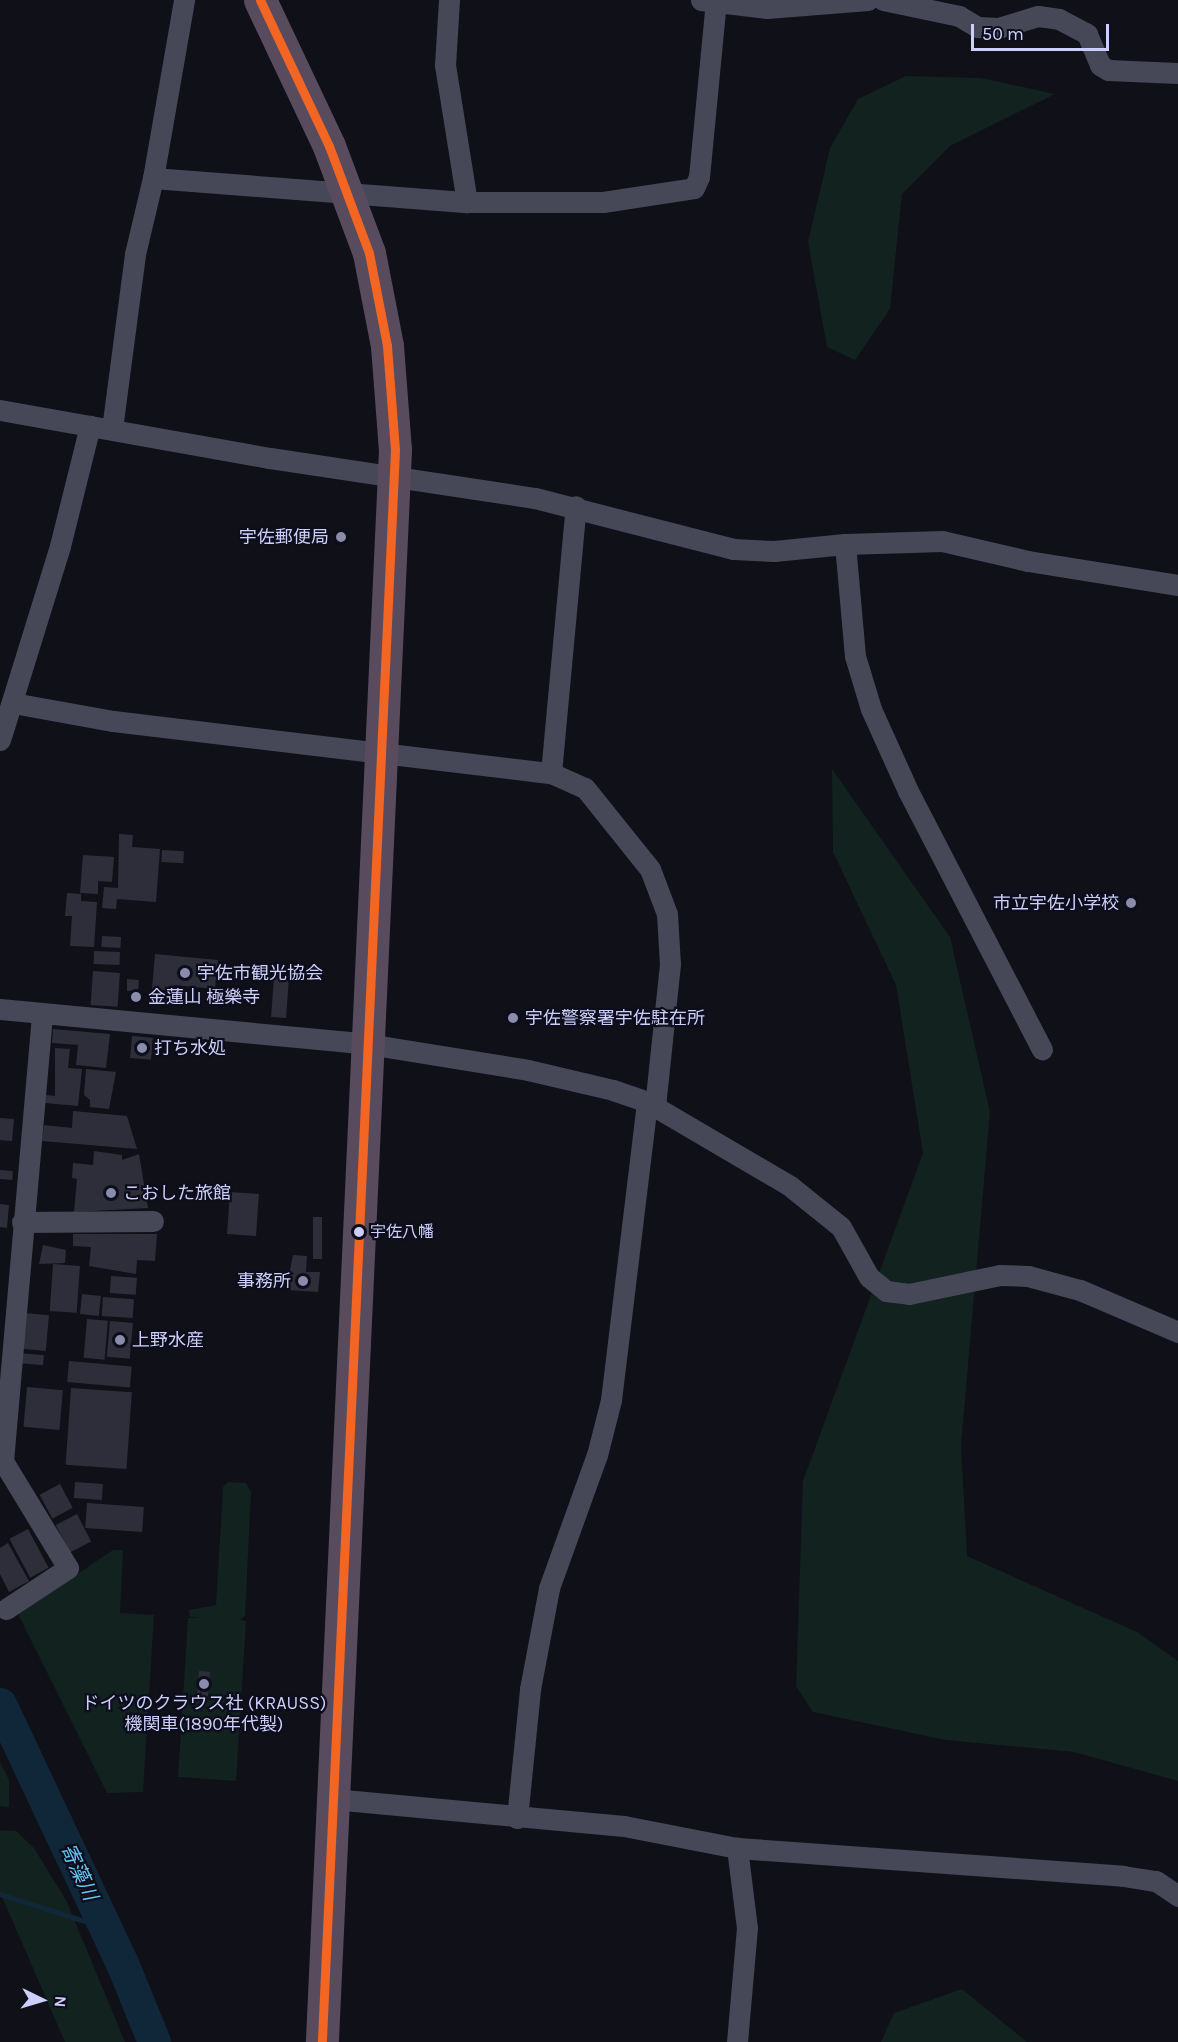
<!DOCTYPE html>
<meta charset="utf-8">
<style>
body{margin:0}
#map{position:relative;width:1178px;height:2042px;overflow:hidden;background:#101018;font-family:Karla,"Noto Sans JP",sans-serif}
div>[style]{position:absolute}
.green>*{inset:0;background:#11221f}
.stream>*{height:5px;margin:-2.5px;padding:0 2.5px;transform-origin:2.5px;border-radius:2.5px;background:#102739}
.river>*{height:33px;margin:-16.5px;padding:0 16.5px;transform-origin:16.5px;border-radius:16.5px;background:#102739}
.building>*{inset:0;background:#2e2e3a;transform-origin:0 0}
.street>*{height:21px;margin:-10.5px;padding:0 10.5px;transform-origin:10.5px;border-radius:10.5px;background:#464858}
.highway>*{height:33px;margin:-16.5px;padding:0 16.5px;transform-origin:16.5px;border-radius:16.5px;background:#594b5e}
.bus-1>*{height:9px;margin:-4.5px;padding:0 4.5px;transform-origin:4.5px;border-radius:4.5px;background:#f26522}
.dots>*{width:16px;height:16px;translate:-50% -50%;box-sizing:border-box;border:3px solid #0d0d1b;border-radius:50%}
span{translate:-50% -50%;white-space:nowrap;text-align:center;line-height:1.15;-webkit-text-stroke:4.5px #0d0d1b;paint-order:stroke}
.bus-label{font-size:16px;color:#cccffa}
.left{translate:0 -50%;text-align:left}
.poi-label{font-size:18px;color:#cccffa}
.right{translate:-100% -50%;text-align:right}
.water-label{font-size:20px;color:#64c7f0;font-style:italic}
.north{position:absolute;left:12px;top:1970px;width:60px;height:60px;-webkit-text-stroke:4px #0d0d1b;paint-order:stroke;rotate:95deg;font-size:16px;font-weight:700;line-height:24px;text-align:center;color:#cccffa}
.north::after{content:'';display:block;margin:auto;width:21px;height:27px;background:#cccffa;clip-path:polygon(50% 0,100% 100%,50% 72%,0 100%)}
.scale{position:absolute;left:971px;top:24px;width:138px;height:27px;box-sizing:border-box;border:3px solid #cccffa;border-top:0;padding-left:8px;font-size:18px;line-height:21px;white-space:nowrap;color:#cccffa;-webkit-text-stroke:4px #0d0d1b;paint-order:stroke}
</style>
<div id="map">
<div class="green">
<div style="clip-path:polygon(906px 76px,981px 78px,1055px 94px,950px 146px,902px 194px,890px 309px,855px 360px,827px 347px,808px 242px,830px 148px,858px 99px)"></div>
<div style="clip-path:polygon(832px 769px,950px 937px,990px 1112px,961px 1445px,967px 1556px,1137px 1632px,1178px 1661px,1178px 1781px,1074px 1752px,946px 1740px,813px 1712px,796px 1686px,803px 1481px,923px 1153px,896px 985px,833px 852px)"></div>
<div style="clip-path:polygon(228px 1482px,246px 1483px,251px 1492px,245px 1616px,240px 1620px,246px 1621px,236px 1781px,178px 1777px,188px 1618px,201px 1618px,190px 1617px,189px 1610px,216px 1605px,223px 1487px)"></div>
<div style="clip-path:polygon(113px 1550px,123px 1550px,120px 1613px,154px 1615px,143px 1792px,107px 1793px,18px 1614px)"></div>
<div style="clip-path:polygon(0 1762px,9px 1780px,9px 1807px,0 1806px)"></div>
<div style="clip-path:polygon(0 1830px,16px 1831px,34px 1848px,66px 1900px,125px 2042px,65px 2042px,0 1892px)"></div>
<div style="clip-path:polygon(962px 1989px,1027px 2042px,881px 2042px,894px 2013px)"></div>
</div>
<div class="stream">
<div style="left:0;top:1894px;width:111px;rotate:17.8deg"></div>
</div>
<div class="river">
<div style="left:0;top:1704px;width:286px;rotate:64.8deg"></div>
<div style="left:122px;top:1963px;width:85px;rotate:67.9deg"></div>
</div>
<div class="building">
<div style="clip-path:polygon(119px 834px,133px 835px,132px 847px,160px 849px,156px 902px,117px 899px,116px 909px,102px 908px,104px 887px,118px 888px)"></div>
<div style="left:162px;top:850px;width:22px;height:12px;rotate:3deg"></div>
<div style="clip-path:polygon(83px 855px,114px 857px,112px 882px,98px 881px,98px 894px,80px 893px)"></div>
<div style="clip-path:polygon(67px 893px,81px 894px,81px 901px,97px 902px,94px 947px,70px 946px,72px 916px,65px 916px)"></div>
<div style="left:102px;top:936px;width:19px;height:11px;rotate:3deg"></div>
<div style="left:94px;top:951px;width:26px;height:13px;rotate:2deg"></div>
<div style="clip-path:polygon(155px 954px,218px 960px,215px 989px,174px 985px,174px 991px,152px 989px)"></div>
<div style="left:93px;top:971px;width:27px;height:34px;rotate:4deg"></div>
<div style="left:274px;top:976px;width:15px;height:41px;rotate:4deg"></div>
<div style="clip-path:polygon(127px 979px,139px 980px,138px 991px,127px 991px)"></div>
<div style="clip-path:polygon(53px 1029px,110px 1034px,106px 1068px,76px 1065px,78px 1045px,52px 1043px)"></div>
<div style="left:132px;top:1036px;width:21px;height:22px;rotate:5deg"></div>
<div style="clip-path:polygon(55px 1048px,70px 1049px,68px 1068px,82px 1069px,78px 1106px,45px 1103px,46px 1095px,55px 1096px)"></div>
<div style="clip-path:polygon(86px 1069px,116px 1072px,109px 1109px,90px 1107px,90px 1100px,84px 1095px)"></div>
<div style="clip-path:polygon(73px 1111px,127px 1116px,137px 1149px,42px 1141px,44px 1125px,72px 1128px)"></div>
<div style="clip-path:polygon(0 1118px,14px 1119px,12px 1141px,0 1140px)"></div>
<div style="clip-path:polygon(94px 1151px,122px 1155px,122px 1160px,139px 1154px,148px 1208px,74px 1212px,77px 1179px,72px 1178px,73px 1163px,93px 1165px)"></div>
<div style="left:0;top:1170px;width:13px;height:9px;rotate:4deg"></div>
<div style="left:230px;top:1192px;width:29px;height:42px;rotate:4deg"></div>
<div style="clip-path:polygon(0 1204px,9px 1205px,7px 1228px,0 1227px)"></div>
<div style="left:313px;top:1217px;width:9px;height:42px"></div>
<div style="clip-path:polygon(73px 1234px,157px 1234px,155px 1261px,137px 1260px,136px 1274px,89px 1266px,91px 1247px,73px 1246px)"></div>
<div style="clip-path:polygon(43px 1245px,66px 1250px,65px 1263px,39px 1264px)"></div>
<div style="clip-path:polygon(293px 1255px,307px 1256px,306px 1272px,320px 1272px,318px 1292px,286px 1290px)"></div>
<div style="left:53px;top:1264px;width:27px;height:47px;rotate:4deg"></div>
<div style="left:111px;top:1276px;width:26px;height:17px;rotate:4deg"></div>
<div style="left:82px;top:1294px;width:19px;height:20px;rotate:6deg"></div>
<div style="left:103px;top:1297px;width:31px;height:19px;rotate:4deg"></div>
<div style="left:24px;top:1313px;width:25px;height:36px;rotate:5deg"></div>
<div style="left:87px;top:1319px;width:21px;height:39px;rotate:5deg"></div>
<div style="left:110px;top:1321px;width:23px;height:36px;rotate:5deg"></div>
<div style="left:19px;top:1353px;width:25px;height:10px;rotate:5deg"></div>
<div style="left:69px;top:1361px;width:63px;height:21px;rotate:5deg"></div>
<div style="left:27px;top:1387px;width:36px;height:40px;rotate:5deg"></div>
<div style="left:71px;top:1388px;width:61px;height:77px;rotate:4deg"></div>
<div style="left:75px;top:1482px;width:28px;height:16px;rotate:4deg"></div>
<div style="left:60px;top:1484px;width:27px;height:23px;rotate:62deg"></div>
<div style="left:87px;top:1503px;width:57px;height:25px;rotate:4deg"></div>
<div style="left:77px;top:1514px;width:31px;height:24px;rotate:63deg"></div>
<div style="left:28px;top:1529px;width:44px;height:21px;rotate:62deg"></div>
<div style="clip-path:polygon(8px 1543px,29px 1581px,9px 1592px,0 1574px,0 1548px)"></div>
<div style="left:199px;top:1671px;width:11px;height:27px;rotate:5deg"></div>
</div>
<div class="street">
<div style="left:449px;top:0;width:65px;rotate:93.5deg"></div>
<div style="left:445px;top:65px;width:139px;rotate:80.9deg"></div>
<div style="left:701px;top:0;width:66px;rotate:6.9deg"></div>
<div style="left:767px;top:8px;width:101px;rotate:-4.5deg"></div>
<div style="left:883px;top:0;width:78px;rotate:11.9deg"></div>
<div style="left:959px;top:16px;width:21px;rotate:31deg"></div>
<div style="left:977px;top:27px;width:21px;rotate:3deg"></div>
<div style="left:998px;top:28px;width:42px;rotate:-16.7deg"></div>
<div style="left:1038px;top:16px;width:21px;rotate:8deg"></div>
<div style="left:1059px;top:19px;width:32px;rotate:28deg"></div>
<div style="left:1087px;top:34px;width:34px;rotate:67deg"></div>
<div style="left:1100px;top:65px;width:9px;rotate:32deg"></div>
<div style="left:1108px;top:70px;width:70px;rotate:2.5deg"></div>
<div style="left:153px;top:178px;width:315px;rotate:4.4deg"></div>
<div style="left:467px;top:202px;width:136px"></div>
<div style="left:603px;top:202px;width:92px;rotate:-8.7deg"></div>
<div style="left:694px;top:188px;width:12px;rotate:-66deg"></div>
<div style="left:699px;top:177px;width:176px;rotate:-84.5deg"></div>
<div style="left:0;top:410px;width:274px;rotate:10.1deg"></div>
<div style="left:270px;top:458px;width:268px;rotate:8.6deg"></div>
<div style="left:535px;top:498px;width:204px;rotate:14.4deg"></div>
<div style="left:733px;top:549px;width:41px;rotate:2.8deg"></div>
<div style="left:774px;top:551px;width:71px;rotate:-5.6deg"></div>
<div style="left:845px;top:544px;width:97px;rotate:-1.8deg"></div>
<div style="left:942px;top:541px;width:88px;rotate:13.1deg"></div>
<div style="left:1028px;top:561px;width:152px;rotate:9.1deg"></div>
<div style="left:112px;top:429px;width:177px;rotate:-82.5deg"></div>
<div style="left:135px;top:254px;width:78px;rotate:-76.7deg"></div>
<div style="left:153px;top:178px;width:181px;rotate:-80.1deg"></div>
<div style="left:845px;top:544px;width:112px;rotate:84.9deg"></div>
<div style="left:855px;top:656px;width:55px;rotate:73.2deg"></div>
<div style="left:871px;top:709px;width:90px;rotate:65.7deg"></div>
<div style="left:908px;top:791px;width:291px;rotate:62.6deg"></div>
<div style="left:13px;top:703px;width:102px;rotate:10.2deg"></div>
<div style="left:113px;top:721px;width:441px;rotate:6.8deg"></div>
<div style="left:551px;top:773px;width:37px;rotate:24deg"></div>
<div style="left:585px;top:788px;width:104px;rotate:51.3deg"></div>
<div style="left:650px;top:869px;width:48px;rotate:69.3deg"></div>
<div style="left:667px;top:914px;width:50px;rotate:86.6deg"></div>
<div style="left:670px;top:964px;width:144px;rotate:96deg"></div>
<div style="left:0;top:740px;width:203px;rotate:-72.8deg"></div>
<div style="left:60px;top:546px;width:124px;rotate:-76deg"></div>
<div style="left:551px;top:773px;width:268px;rotate:-84.7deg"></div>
<div style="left:0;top:1009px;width:370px;rotate:5.4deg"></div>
<div style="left:368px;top:1044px;width:162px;rotate:9.2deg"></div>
<div style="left:528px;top:1070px;width:87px;rotate:13.2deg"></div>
<div style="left:613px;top:1090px;width:36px;rotate:19deg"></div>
<div style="left:647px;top:1102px;width:166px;rotate:30.4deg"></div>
<div style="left:790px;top:1186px;width:65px;rotate:38.8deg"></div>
<div style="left:841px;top:1227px;width:57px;rotate:60.8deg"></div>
<div style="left:869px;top:1277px;width:22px;rotate:39deg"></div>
<div style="left:886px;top:1291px;width:23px;rotate:7deg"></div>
<div style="left:909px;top:1294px;width:93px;rotate:-11.8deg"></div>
<div style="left:1000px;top:1275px;width:28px;rotate:2deg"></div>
<div style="left:1028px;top:1276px;width:54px;rotate:15.1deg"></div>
<div style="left:1080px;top:1290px;width:107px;rotate:23.2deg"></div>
<div style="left:22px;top:1222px;width:131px;rotate:-0.4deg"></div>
<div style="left:6px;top:1609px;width:74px;rotate:-33.5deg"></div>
<div style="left:68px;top:1568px;width:125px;rotate:-121.3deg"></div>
<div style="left:3px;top:1461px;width:449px;rotate:-85deg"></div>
<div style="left:333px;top:1799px;width:292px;rotate:5.3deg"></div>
<div style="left:624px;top:1826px;width:115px;rotate:11deg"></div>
<div style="left:737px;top:1848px;width:387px;rotate:4.1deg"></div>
<div style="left:1123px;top:1876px;width:33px;rotate:9deg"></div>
<div style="left:1156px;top:1881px;width:27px;rotate:34deg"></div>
<div style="left:517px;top:1818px;width:130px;rotate:-84.2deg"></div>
<div style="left:530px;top:1689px;width:103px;rotate:-79.3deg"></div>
<div style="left:549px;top:1588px;width:141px;rotate:-70.2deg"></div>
<div style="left:597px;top:1455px;width:57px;rotate:-75.7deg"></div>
<div style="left:611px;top:1400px;width:300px;rotate:-83.1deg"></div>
<div style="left:737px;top:2042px;width:114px;rotate:-85deg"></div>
<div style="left:747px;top:1928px;width:81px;rotate:-97.1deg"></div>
</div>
<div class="highway">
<div style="left:260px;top:0;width:161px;rotate:64.7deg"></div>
<div style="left:329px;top:146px;width:114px;rotate:69.5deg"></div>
<div style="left:369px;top:253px;width:95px;rotate:79deg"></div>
<div style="left:387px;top:346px;width:104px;rotate:85.6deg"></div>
<div style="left:395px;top:450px;width:1594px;rotate:92.63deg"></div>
</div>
<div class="bus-1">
<div style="left:260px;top:0;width:161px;rotate:64.7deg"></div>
<div style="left:329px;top:146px;width:114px;rotate:69.5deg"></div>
<div style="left:369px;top:253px;width:95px;rotate:79deg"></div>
<div style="left:387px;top:346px;width:104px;rotate:85.6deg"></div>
<div style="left:395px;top:450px;width:1594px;rotate:92.63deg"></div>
</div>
<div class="dots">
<div style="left:341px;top:537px;background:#8a8cab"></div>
<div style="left:1131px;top:903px;background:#8a8cab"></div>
<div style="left:185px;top:973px;background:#8a8cab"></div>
<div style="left:136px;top:997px;background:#8a8cab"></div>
<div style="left:513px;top:1018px;background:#8a8cab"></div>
<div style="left:142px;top:1048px;background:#8a8cab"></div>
<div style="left:111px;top:1193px;background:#8a8cab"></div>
<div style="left:359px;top:1232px;background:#cccffa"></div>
<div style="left:303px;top:1281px;background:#8a8cab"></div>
<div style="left:120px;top:1340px;background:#8a8cab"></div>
<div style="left:204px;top:1684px;background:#8a8cab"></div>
</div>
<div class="bus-label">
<span class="left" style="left:370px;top:1232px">宇佐八幡</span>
</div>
<div class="poi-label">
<span class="right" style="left:329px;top:537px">宇佐郵便局</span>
<span class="right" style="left:1119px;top:903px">市立宇佐小学校</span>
<span class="left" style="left:197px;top:973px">宇佐市観光協会</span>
<span class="left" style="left:148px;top:997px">金蓮山 極樂寺</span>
<span class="left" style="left:525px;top:1018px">宇佐警察署宇佐駐在所</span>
<span class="left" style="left:154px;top:1048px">打ち水処</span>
<span class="left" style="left:123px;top:1193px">こおした旅館</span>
<span class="right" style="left:291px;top:1281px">事務所</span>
<span class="left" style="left:132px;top:1340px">上野水産</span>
<span style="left:204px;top:1714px">ドイツのクラウス社 (KRAUSS)<br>機関車(1890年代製)</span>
</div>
<div class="water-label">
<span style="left:79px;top:1872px;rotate:65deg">寄藻川</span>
</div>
<div class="north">N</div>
<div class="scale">50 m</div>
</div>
